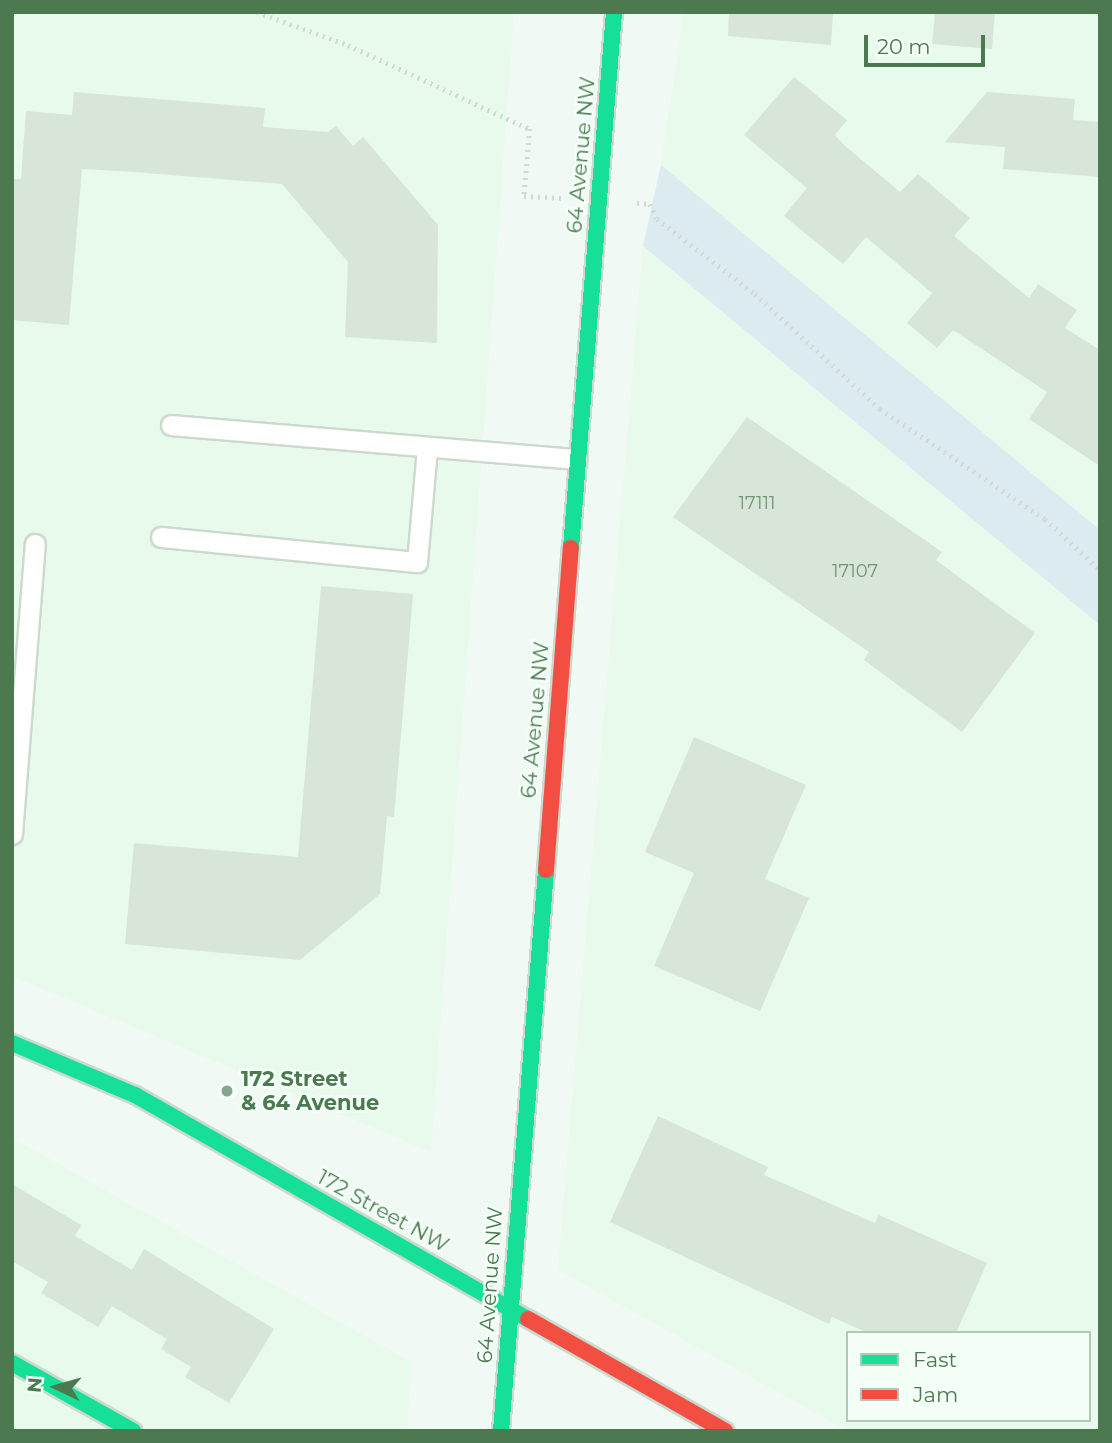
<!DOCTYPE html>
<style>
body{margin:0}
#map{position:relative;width:1112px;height:1443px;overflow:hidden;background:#f0f9f3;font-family:Montserrat,sans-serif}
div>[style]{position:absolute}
.residential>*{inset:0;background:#e7faec}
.green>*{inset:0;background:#dbebef}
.building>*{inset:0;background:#d7e6d9}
.path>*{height:4.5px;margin-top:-2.25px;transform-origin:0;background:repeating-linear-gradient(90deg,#d0dbd1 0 2px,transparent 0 7px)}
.roads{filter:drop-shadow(2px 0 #ccd9ce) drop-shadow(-2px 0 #ccd9ce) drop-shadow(0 2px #ccd9ce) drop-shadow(0 -2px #ccd9ce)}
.lane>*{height:19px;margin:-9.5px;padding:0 9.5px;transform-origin:9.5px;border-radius:9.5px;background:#fdfefd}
.fast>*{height:16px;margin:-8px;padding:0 8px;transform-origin:8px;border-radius:8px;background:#16e098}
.jam>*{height:16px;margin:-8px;padding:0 8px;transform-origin:8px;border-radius:8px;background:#f24e42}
.dots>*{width:19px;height:19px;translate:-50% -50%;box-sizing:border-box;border:4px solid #f3fff7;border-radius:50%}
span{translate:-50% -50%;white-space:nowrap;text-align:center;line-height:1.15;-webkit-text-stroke:5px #f3fff7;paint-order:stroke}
.number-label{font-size:18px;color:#729675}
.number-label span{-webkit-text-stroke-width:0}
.street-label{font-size:21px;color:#4d7951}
.poi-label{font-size:21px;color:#4d7951;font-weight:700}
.left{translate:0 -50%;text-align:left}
.frame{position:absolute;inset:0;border:14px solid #4d7951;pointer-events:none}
.legend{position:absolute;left:846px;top:1331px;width:245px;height:91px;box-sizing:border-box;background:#f3fff7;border:2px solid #b1c9b5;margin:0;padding:9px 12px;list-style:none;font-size:21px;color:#4d7951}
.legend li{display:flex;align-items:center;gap:14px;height:35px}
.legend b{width:35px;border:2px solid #b1c9b5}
.north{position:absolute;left:21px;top:1352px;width:70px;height:70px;-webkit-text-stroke:5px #f3fff7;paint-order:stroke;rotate:275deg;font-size:19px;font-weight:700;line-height:28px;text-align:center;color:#4d7951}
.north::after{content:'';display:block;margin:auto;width:24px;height:32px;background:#4d7951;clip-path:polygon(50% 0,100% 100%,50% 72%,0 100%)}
.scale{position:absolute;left:864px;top:35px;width:121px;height:32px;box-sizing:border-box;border:4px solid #4d7951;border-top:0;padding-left:9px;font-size:21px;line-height:24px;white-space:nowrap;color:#4d7951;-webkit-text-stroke:5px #f3fff7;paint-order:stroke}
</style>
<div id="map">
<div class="residential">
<div style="clip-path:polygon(12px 12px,514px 12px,431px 1152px,12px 976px)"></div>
<div style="clip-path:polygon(684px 12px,1100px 12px,1100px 530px,661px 165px)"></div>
<div style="clip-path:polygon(evenodd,643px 246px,1100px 625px,1100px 1431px,848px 1431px,558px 1270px,643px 246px,848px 1333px,1089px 1333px,1089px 1420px,848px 1420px,848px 1333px)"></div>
<div style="clip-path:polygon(12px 1138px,411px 1362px,407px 1431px,12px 1431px)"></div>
</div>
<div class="green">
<div style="clip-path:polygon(661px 165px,1100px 530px,1100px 625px,643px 246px)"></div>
</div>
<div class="building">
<div style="clip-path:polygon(729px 12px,833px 12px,831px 45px,728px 36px)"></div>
<div style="clip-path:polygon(935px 12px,995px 12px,992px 49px,932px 44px)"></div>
<div style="clip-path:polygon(794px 77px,847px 120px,835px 135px,844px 145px,900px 192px,918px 174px,970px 218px,954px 236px,1029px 298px,1038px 284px,1077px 310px,1065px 328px,1100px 350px,1100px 466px,1029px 419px,1047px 392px,953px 330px,937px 348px,907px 323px,932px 293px,866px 237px,843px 264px,784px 216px,807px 188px,744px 135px)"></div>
<div style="clip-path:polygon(74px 92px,265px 108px,263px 127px,328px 132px,336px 126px,353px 146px,363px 137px,438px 225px,437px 343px,345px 337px,348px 262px,282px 184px,134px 172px,82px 169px,69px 325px,12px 320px,12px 179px,21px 179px,26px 111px,72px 115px)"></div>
<div style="clip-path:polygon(987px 92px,1075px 99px,1073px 120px,1100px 122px,1100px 177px,1003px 169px,1005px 147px,945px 142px)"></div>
<div style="clip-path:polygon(747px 417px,942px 552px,936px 560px,1035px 633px,962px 732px,864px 660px,869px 652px,673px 517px)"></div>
<div style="clip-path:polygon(321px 586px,413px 594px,394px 817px,387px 816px,380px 894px,300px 960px,125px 944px,134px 843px,298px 857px)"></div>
<div style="clip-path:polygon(694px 737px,806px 785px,765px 879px,809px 898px,760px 1011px,654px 966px,694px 873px,645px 852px)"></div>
<div style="clip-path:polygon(658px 1116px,768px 1167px,764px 1175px,875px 1223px,879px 1215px,987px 1263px,956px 1333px,868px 1333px,832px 1317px,829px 1324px,610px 1222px)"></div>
<div style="clip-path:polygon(12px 1184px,81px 1225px,75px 1236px,132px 1270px,144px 1249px,274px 1329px,229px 1403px,185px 1377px,191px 1367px,161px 1349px,167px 1339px,112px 1306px,98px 1327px,41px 1293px,48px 1282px,12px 1261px)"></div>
</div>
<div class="path">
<div style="left:257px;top:12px;width:97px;rotate:19.9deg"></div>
<div style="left:348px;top:45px;width:200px;rotate:24.8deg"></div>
<div style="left:530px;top:129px;width:67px;rotate:95.1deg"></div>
<div style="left:524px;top:196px;width:38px;rotate:3deg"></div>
<div style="left:637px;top:203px;width:13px;rotate:4deg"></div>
<div style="left:650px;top:204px;width:17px;rotate:65deg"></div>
<div style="left:657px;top:219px;width:123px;rotate:37.4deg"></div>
<div style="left:755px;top:294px;width:170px;rotate:42.6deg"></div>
<div style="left:880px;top:409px;width:198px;rotate:33.7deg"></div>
<div style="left:1045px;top:519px;width:75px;rotate:42.8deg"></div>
</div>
<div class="roads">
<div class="lane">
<div style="left:171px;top:425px;width:407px;rotate:4.8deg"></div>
<div style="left:161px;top:537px;width:257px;rotate:5.6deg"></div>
<div style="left:417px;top:562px;width:115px;rotate:-85deg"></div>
<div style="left:12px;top:834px;width:291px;rotate:-85.5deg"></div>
</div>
<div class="fast">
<div style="left:571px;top:548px;width:538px;rotate:-85.41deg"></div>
<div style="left:12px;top:1043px;width:134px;rotate:22.9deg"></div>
<div style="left:135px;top:1095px;width:452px;rotate:29.7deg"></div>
<div style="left:12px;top:1363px;width:139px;rotate:29.3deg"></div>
<div style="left:501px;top:1431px;width:563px;rotate:-85.41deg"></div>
</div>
<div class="jam">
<div style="left:546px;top:870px;width:323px;rotate:-85.6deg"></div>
<div style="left:528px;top:1319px;width:227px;rotate:29.6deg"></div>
</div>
</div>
<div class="dots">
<div style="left:227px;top:1091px;background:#86a68a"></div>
</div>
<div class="number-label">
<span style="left:757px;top:503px">17111</span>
<span style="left:855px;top:571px">17107</span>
</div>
<div class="street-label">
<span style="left:581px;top:155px;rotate:-85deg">64 Avenue NW</span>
<span style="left:535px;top:720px;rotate:-85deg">64 Avenue NW</span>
<span style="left:383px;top:1211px;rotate:29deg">172 Street NW</span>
<span style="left:490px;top:1285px;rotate:-86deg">64 Avenue NW</span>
</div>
<div class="poi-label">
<span class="left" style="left:241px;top:1091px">172 Street<br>&amp; 64 Avenue</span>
</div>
<div class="frame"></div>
<ul class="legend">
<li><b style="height:9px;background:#16e098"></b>Fast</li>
<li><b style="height:9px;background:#f24e42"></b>Jam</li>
</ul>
<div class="north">N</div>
<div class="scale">20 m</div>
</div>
